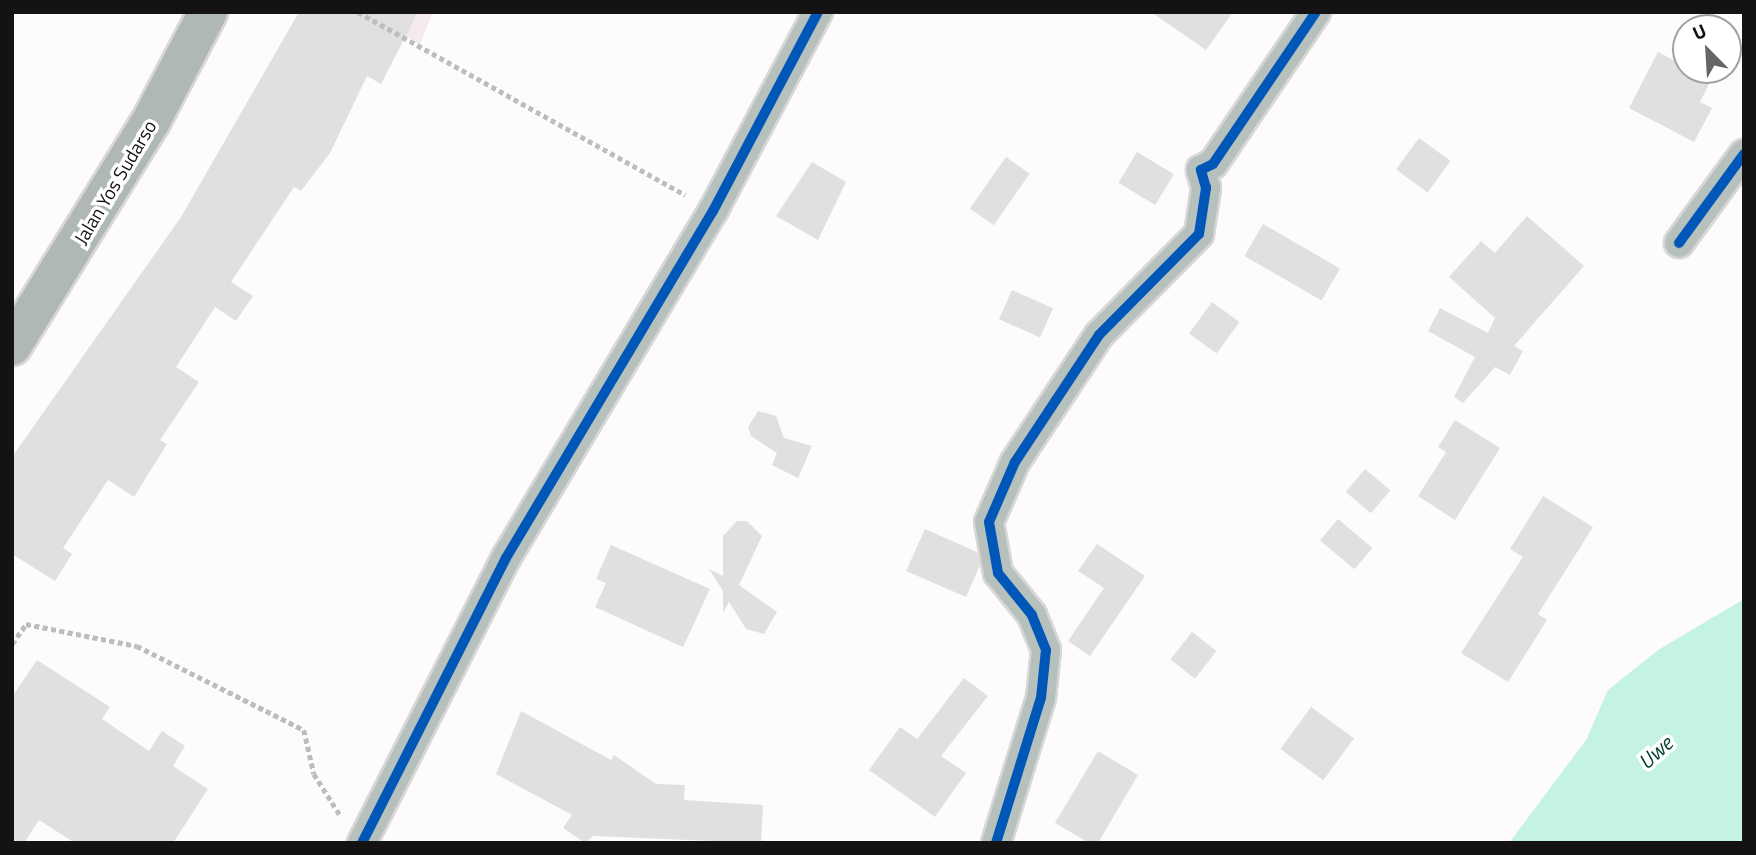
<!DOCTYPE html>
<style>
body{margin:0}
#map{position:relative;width:1756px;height:855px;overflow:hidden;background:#fdfbfc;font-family:"Titillium Web",sans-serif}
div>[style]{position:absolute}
.built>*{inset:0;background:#f5ebef}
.water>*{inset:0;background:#c4f3e6}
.building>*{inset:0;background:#e2dfe0;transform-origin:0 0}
.path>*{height:4.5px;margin-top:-2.25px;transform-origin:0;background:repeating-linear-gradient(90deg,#babfbd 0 5px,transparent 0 8.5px)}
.roads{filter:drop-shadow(2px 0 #d8d6d7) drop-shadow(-2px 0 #d8d6d7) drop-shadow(0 2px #d8d6d7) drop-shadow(0 -2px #d8d6d7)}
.street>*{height:28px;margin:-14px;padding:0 14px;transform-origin:14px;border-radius:14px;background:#b6c0bc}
.primary>*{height:38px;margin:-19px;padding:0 19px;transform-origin:19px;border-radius:19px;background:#afb8b6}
.cycleway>*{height:10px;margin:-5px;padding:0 5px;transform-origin:5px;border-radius:5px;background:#0057b8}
span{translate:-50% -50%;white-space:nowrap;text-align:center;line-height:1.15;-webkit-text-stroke:7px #fff;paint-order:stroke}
.street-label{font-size:19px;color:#151213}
.water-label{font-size:21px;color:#014134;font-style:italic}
.frame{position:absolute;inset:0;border:14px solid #151213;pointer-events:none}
.north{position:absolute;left:1672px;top:14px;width:70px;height:70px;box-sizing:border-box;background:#fff;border:2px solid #a1a0a1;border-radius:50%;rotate:336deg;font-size:19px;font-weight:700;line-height:28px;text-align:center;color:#151213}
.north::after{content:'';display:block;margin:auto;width:24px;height:32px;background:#666465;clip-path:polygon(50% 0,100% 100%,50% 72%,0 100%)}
</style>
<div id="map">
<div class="built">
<div style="clip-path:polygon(362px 12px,433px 12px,420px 44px)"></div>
</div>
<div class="water">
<div style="clip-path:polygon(1744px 599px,1744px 843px,1509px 843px,1586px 740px,1608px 690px,1658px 650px)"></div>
</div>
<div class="building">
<div style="clip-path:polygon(299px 12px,418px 12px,381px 84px,367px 76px,330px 153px,301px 191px,294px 187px,231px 282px,253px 296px,236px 321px,215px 307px,176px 367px,199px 382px,160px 440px,167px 444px,134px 497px,108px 480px,63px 548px,72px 554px,55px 581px,12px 554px,12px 457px,181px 217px)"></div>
<div style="clip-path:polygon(1151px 12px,1233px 12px,1206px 50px)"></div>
<div style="clip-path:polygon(1658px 52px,1711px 80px,1700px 102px,1712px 108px,1694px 142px,1629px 108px)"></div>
<div style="left:1419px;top:138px;width:39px;height:39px;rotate:36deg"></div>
<div style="left:1137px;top:152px;width:43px;height:36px;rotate:31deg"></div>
<div style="left:1006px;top:157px;width:29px;height:63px;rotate:35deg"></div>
<div style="clip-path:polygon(812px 162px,846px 182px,818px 240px,776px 216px)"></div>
<div style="clip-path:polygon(1527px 216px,1584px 266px,1514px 346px,1523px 351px,1510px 375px,1495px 367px,1463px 403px,1454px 397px,1475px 357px,1428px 331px,1440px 308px,1488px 333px,1495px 318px,1449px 277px,1481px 241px,1495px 253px)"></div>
<div style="left:1263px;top:224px;width:89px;height:37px;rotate:30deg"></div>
<div style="left:1012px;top:290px;width:45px;height:32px;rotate:24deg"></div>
<div style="left:1212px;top:302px;width:34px;height:39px;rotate:36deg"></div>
<div style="clip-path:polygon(758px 411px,776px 416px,784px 438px,812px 446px,798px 478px,772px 465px,777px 453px,751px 436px,748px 427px)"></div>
<div style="clip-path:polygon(1455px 420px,1500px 448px,1455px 520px,1418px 496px,1446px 452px,1438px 447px)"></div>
<div style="left:1365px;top:469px;width:33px;height:30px;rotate:40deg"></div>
<div style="clip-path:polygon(1543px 496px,1593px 527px,1538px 614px,1547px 620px,1508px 682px,1461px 653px,1523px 557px,1510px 549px)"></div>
<div style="left:1338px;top:519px;width:45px;height:28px;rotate:40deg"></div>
<div style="clip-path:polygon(737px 521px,747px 521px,762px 536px,739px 585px,777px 612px,764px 634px,746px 629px,729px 602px,723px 613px,723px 591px,709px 569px,723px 576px,723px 536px)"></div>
<div style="clip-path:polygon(925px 529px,977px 552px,980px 565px,966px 597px,906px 571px)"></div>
<div style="clip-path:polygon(1097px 544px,1145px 576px,1090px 656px,1068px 641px,1104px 588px,1078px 571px)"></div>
<div style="clip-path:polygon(611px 545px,710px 589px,683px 647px,595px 607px,606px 583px,596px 579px)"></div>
<div style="left:1192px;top:632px;width:31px;height:35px;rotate:38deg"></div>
<div style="clip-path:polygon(37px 660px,110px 707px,102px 719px,149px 751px,162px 731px,185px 746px,173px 766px,208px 789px,173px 843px,75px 843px,39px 820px,24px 843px,12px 843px,12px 697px)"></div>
<div style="clip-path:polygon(964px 678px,988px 696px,941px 756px,966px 773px,935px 817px,869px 770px,900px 727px,917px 739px)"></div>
<div style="left:1311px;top:707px;width:53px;height:52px;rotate:36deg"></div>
<div style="clip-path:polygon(521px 711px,611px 760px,614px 755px,656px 784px,685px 785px,684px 800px,763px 805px,761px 843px,593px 836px,585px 843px,563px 828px,572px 815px,496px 774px)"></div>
<div style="clip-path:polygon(1098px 751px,1138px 775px,1098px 843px,1089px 843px,1055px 823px)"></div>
</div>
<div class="path">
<div style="left:358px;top:12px;width:375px;rotate:29.2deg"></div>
<div style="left:12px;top:644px;width:24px;rotate:-55deg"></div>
<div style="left:26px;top:624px;width:113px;rotate:11.2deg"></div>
<div style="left:137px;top:646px;width:187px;rotate:26.7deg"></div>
<div style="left:304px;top:730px;width:45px;rotate:77.2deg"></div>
<div style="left:314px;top:774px;width:49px;rotate:57.6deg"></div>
</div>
<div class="roads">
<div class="street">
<div style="left:1679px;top:243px;width:110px;rotate:-53.9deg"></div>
<div style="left:362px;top:843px;width:319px;rotate:-63.2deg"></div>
<div style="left:506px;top:558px;width:404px;rotate:-59.2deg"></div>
<div style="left:713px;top:211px;width:225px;rotate:-62.2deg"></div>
<div style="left:996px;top:843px;width:152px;rotate:-72.8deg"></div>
<div style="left:1041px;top:698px;width:48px;rotate:-84.1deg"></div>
<div style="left:1046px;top:650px;width:38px;rotate:-112deg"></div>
<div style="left:1032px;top:615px;width:54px;rotate:-129deg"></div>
<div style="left:998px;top:573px;width:52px;rotate:-100deg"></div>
<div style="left:989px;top:522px;width:65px;rotate:-66.6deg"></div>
<div style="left:1015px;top:462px;width:152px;rotate:-56.5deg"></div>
<div style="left:1099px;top:335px;width:142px;rotate:-45.3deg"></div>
<div style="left:1199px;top:234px;width:47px;rotate:-81.3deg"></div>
<div style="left:1206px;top:188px;width:19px;rotate:-106deg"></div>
<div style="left:1201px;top:170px;width:13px;rotate:-27deg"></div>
<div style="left:1213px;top:164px;width:184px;rotate:-55.9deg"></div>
</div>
<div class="primary">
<div style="left:12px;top:346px;width:264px;rotate:-58.3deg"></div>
<div style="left:151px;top:121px;width:123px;rotate:-62.4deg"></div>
</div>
</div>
<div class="cycleway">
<div style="left:1679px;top:243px;width:110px;rotate:-53.9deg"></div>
<div style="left:362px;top:843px;width:319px;rotate:-63.2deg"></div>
<div style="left:506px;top:558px;width:404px;rotate:-59.2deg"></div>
<div style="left:713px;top:211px;width:225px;rotate:-62.2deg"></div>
<div style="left:996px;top:843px;width:152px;rotate:-72.8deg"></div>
<div style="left:1041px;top:698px;width:48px;rotate:-84.1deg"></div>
<div style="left:1046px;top:650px;width:38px;rotate:-112deg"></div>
<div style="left:1032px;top:615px;width:54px;rotate:-129deg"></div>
<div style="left:998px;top:573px;width:52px;rotate:-100deg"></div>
<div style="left:989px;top:522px;width:65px;rotate:-66.6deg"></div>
<div style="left:1015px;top:462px;width:152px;rotate:-56.5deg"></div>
<div style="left:1099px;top:335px;width:142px;rotate:-45.3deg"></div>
<div style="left:1199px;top:234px;width:47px;rotate:-81.3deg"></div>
<div style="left:1206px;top:188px;width:19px;rotate:-106deg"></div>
<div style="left:1201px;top:170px;width:13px;rotate:-27deg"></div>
<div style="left:1213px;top:164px;width:184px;rotate:-55.9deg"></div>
</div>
<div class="street-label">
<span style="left:115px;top:182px;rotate:-59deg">Jalan Yos Sudarso</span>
</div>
<div class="water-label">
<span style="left:1655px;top:752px;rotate:-42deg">Uwe</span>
</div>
<div class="frame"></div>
<div class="north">U</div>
</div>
